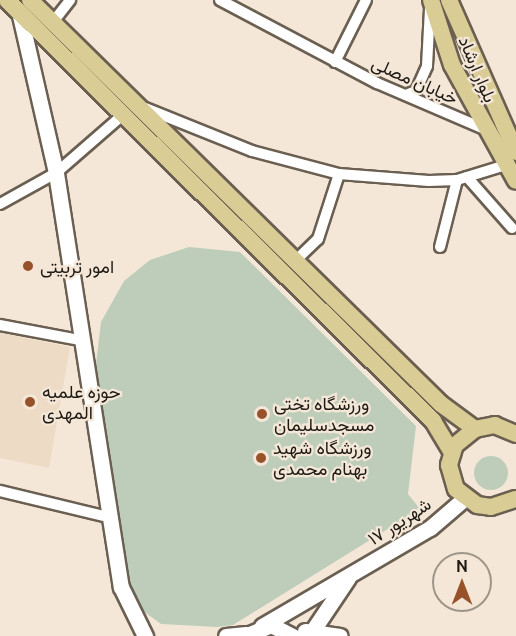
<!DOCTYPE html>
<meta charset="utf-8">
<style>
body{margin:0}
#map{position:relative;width:516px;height:636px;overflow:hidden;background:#f4e7d8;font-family:Ubuntu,Vazirmatn,sans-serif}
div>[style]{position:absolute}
.built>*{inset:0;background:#eddbc5}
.green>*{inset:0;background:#bdcdba}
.round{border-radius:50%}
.roads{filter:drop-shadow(2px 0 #6a5f51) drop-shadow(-2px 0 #6a5f51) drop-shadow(0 2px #6a5f51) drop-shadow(0 -2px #6a5f51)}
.street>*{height:10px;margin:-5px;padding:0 5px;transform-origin:5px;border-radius:5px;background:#fff}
.secondary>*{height:15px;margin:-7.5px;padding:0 7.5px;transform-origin:7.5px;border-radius:7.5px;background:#fff}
.primary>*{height:16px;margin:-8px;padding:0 8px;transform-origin:8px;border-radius:8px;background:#dacc95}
.dots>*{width:16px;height:16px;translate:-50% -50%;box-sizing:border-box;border:3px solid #f4e7d8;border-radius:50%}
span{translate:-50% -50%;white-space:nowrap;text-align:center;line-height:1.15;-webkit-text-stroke:4.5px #f4e7d8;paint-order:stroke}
.street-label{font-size:18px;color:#1d1913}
.poi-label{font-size:18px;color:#1d1913}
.left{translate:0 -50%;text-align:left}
.north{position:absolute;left:432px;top:552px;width:60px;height:60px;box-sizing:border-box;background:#f4e7d8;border:2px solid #9e9589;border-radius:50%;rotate:0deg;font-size:16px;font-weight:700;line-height:24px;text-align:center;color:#1d1913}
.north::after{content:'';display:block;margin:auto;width:21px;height:27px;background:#985229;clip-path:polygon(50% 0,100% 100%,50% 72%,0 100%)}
</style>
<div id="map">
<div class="built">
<div style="clip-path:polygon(0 333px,70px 347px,49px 468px,0 458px)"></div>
</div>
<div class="green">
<div style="clip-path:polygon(189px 247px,240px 252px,416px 426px,408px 494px,420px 509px,233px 625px,217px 627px,161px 624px,135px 605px,128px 591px,96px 364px,101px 322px,124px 281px,150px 260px)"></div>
<div class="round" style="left:474px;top:456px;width:34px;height:34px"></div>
</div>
<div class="roads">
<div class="street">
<div style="left:220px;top:0;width:178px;rotate:27.9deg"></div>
<div style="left:377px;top:83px;width:114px;rotate:23.2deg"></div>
<div style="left:53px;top:22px;width:28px;rotate:-52deg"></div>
<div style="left:335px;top:62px;width:69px;rotate:-63.4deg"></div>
<div style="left:406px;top:95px;width:11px;rotate:-22deg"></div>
<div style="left:416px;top:91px;width:27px;rotate:-66deg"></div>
<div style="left:427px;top:66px;width:57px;rotate:-87deg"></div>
<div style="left:145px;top:108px;width:115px;rotate:21.9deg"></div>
<div style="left:252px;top:151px;width:90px;rotate:14.8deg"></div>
<div style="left:339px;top:174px;width:90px;rotate:4.4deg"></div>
<div style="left:429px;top:181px;width:28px;rotate:-2deg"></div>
<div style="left:457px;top:180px;width:51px;rotate:-17deg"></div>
<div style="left:467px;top:177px;width:68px;rotate:48.6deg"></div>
<div style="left:0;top:204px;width:64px;rotate:-29deg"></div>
<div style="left:56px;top:173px;width:91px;rotate:-41deg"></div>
<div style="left:440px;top:247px;width:69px;rotate:-75.8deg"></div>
<div style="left:294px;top:262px;width:33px;rotate:-44deg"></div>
<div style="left:318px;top:239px;width:68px;rotate:-72.1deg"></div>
<div style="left:0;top:325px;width:86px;rotate:10.7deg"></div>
<div style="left:0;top:491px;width:115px;rotate:13.6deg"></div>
</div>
<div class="secondary">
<div style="left:19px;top:11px;width:166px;rotate:77.1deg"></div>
<div style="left:56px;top:173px;width:419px;rotate:81.1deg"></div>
<div style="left:121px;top:587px;width:55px;rotate:63.9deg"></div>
<div style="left:262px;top:626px;width:194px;rotate:-30.3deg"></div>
<div style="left:430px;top:528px;width:46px;rotate:-40.6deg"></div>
<div style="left:305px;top:631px;width:35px;rotate:8deg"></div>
<div style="left:226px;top:636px;width:20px;rotate:-6deg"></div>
<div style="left:245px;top:636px;width:28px;rotate:-23deg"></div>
<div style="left:271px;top:625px;width:25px;rotate:27deg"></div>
<div style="left:309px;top:636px;width:70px;rotate:-56.1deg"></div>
</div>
<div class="primary">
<div style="left:7px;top:0;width:599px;rotate:44.66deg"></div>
<div style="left:433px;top:421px;width:37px;rotate:59deg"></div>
<div style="left:30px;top:0;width:576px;rotate:44.51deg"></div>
<div style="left:441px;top:404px;width:42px;rotate:36.3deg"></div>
<div style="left:431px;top:0;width:68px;rotate:72.1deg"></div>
<div style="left:452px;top:65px;width:132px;rotate:61.1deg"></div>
<div style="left:449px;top:0;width:166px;rotate:66.2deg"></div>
<div style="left:516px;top:434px;width:23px;rotate:-157deg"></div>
<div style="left:495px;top:425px;width:20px;rotate:169deg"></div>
<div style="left:475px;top:429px;width:26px;rotate:141deg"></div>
<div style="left:455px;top:445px;width:21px;rotate:107deg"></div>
<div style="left:449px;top:465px;width:25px;rotate:74deg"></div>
<div style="left:456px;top:489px;width:26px;rotate:37deg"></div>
<div style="left:477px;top:505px;width:14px;rotate:8deg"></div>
<div style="left:491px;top:507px;width:26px;rotate:-18deg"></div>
</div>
</div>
<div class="dots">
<div style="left:28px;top:266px;background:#985229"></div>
<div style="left:30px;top:402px;background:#985229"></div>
<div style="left:262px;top:414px;background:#985229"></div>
<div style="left:261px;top:458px;background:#985229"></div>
</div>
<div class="street-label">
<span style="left:478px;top:69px;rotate:67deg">بلوار ارشاد</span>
<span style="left:415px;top:80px;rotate:24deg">خیابان مصلی</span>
<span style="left:399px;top:521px;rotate:-33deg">۱۷ شهریور</span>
</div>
<div class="poi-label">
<span class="left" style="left:40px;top:266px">امور تربیتی</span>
<span class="left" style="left:42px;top:402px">حوزه علمیه<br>المهدی</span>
<span class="left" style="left:274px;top:414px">ورزشگاه تختی<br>مسجدسلیمان</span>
<span class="left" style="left:273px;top:458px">ورزشگاه شهید<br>بهنام محمدی</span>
</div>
<div class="north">N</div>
</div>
